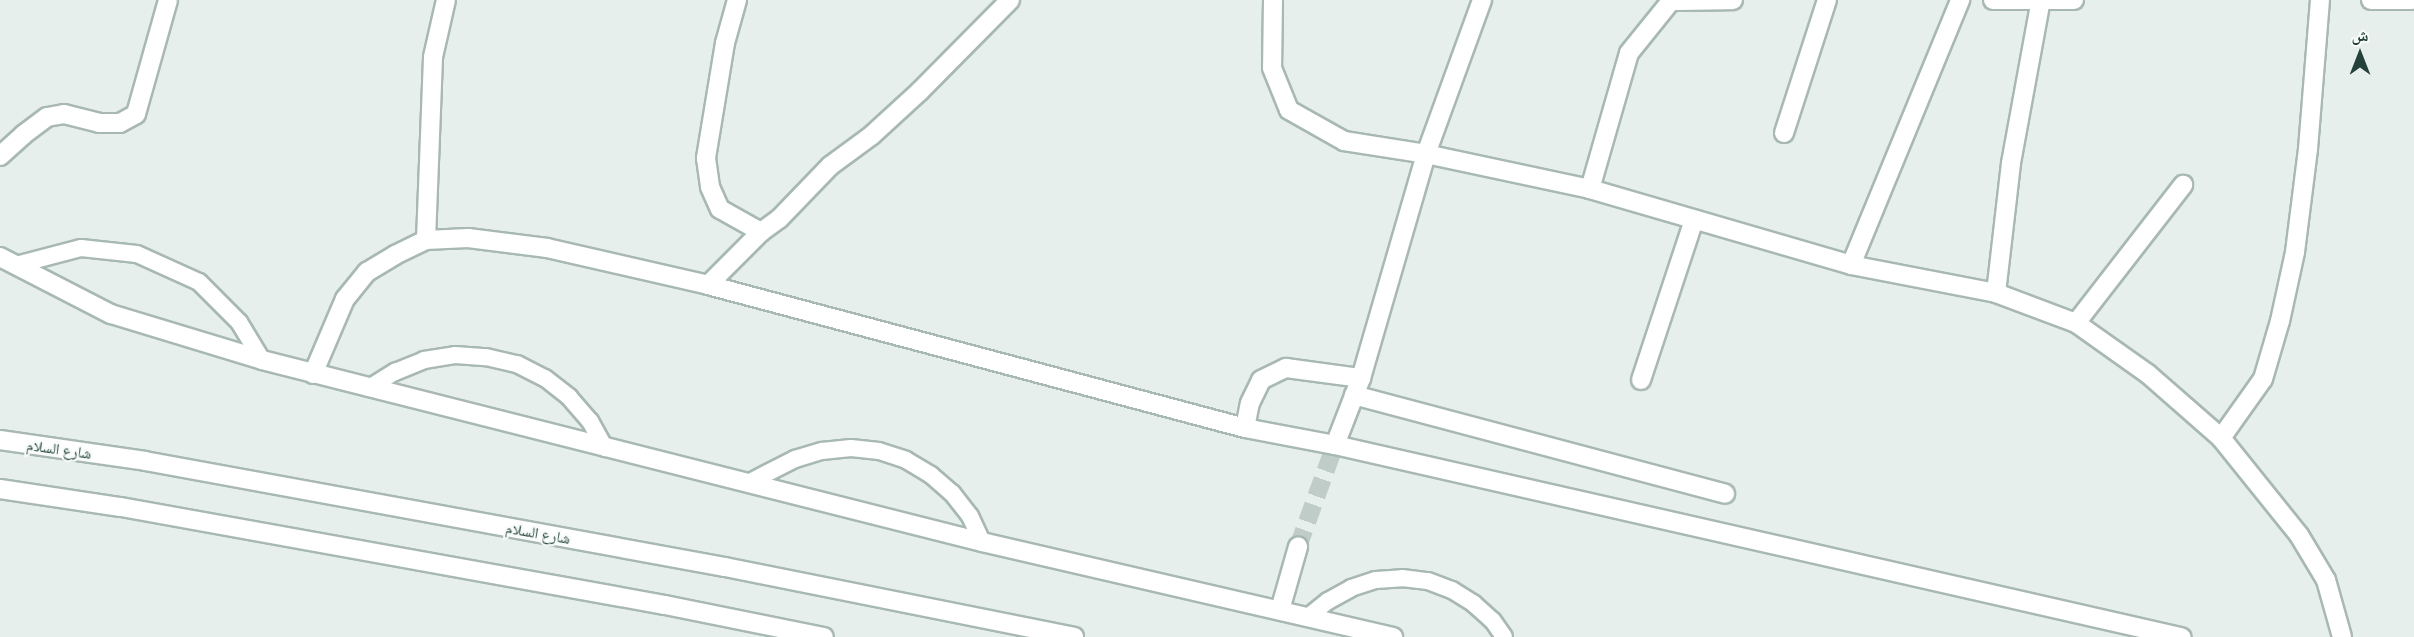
<!DOCTYPE html>
<meta charset="utf-8">
<style>
body{margin:0}
#map{position:relative;width:2414px;height:637px;overflow:hidden;background:#e6efeb;font-family:"Public Sans","Noto Naskh Arabic",sans-serif}
div>[style]{position:absolute}
.street-tunnel>*{height:18px;margin-top:-9px;transform-origin:0;background:repeating-linear-gradient(90deg,#bfccc8 0 18px,transparent 0 27px)}
.roads{filter:drop-shadow(2px 0 #a8b8b2) drop-shadow(-2px 0 #a8b8b2) drop-shadow(0 2px #a8b8b2) drop-shadow(0 -2px #a8b8b2)}
.lane>*{height:16px;margin:-8px;padding:0 8px;transform-origin:8px;border-radius:8px;background:#fff}
.street>*{height:18px;margin:-9px;padding:0 9px;transform-origin:9px;border-radius:9px;background:#fff}
.secondary>*{height:18px;margin:-9px;padding:0 9px;transform-origin:9px;border-radius:9px;background:#fff}
span{translate:-50% -50%;white-space:nowrap;text-align:center;line-height:1.15;-webkit-text-stroke:4.5px #f7fbf9;paint-order:stroke}
.street-label{font-size:15px;color:#24423a}
.north{position:absolute;left:2330px;top:24px;width:60px;height:60px;-webkit-text-stroke:4px #f7fbf9;paint-order:stroke;rotate:0deg;font-size:16px;font-weight:700;line-height:24px;text-align:center;color:#24423a}
.north::after{content:'';display:block;margin:auto;width:21px;height:27px;background:#24423a;clip-path:polygon(50% 0,100% 100%,50% 72%,0 100%)}
</style>
<div id="map">
<div class="street-tunnel">
<div style="left:1298px;top:547px;width:109px;rotate:-70.1deg"></div>
</div>
<div class="roads">
<div class="lane">
<div style="left:16px;top:265px;width:67px;rotate:-14.7deg"></div>
<div style="left:81px;top:248px;width:56px;rotate:6.1deg"></div>
<div style="left:137px;top:254px;width:68px;rotate:24.3deg"></div>
<div style="left:199px;top:282px;width:57px;rotate:45deg"></div>
<div style="left:239px;top:322px;width:44px;rotate:58.8deg"></div>
<div style="left:369px;top:388px;width:31px;rotate:-32deg"></div>
<div style="left:395px;top:372px;width:31px;rotate:-22deg"></div>
<div style="left:424px;top:360px;width:31px;rotate:-9deg"></div>
<div style="left:455px;top:355px;width:31px;rotate:4deg"></div>
<div style="left:486px;top:357px;width:32px;rotate:13deg"></div>
<div style="left:517px;top:364px;width:31px;rotate:27deg"></div>
<div style="left:545px;top:378px;width:31px;rotate:38deg"></div>
<div style="left:569px;top:397px;width:32px;rotate:49deg"></div>
<div style="left:590px;top:421px;width:31px;rotate:61deg"></div>
<div style="left:748px;top:483px;width:53px;rotate:-27.1deg"></div>
<div style="left:795px;top:459px;width:28px;rotate:-17deg"></div>
<div style="left:822px;top:451px;width:29px;rotate:-6deg"></div>
<div style="left:851px;top:448px;width:28px;rotate:6deg"></div>
<div style="left:879px;top:451px;width:28px;rotate:18deg"></div>
<div style="left:906px;top:460px;width:29px;rotate:31deg"></div>
<div style="left:931px;top:475px;width:28px;rotate:41deg"></div>
<div style="left:952px;top:493px;width:29px;rotate:52deg"></div>
<div style="left:970px;top:516px;width:29px;rotate:65deg"></div>
<div style="left:1308px;top:617px;width:26px;rotate:-39deg"></div>
<div style="left:1328px;top:601px;width:26px;rotate:-29deg"></div>
<div style="left:1351px;top:588px;width:26px;rotate:-18deg"></div>
<div style="left:1376px;top:580px;width:26px;rotate:-4deg"></div>
<div style="left:1402px;top:578px;width:26px;rotate:7deg"></div>
<div style="left:1428px;top:581px;width:26px;rotate:21deg"></div>
<div style="left:1452px;top:590px;width:26px;rotate:32deg"></div>
<div style="left:1474px;top:604px;width:25px;rotate:42deg"></div>
<div style="left:1493px;top:621px;width:19px;rotate:55deg"></div>
</div>
<div class="street">
<div style="left:737px;top:0;width:45px;rotate:105.6deg"></div>
<div style="left:725px;top:43px;width:117px;rotate:99.4deg"></div>
<div style="left:706px;top:158px;width:29px;rotate:82deg"></div>
<div style="left:710px;top:187px;width:24px;rotate:66deg"></div>
<div style="left:720px;top:209px;width:47px;rotate:29.3deg"></div>
<div style="left:1273px;top:0;width:68px;rotate:90.8deg"></div>
<div style="left:1272px;top:68px;width:45px;rotate:68deg"></div>
<div style="left:1289px;top:110px;width:63px;rotate:29.4deg"></div>
<div style="left:1344px;top:141px;width:83px;rotate:9deg"></div>
<div style="left:1426px;top:154px;width:168px;rotate:12deg"></div>
<div style="left:1590px;top:189px;width:272px;rotate:16.2deg"></div>
<div style="left:1851px;top:265px;width:148px;rotate:10.9deg"></div>
<div style="left:1996px;top:293px;width:85px;rotate:20.6deg"></div>
<div style="left:2076px;top:323px;width:88px;rotate:35.3deg"></div>
<div style="left:2148px;top:374px;width:97px;rotate:41.2deg"></div>
<div style="left:2221px;top:438px;width:124px;rotate:51.2deg"></div>
<div style="left:2299px;top:535px;width:52px;rotate:59deg"></div>
<div style="left:2326px;top:580px;width:59px;rotate:74.3deg"></div>
<div style="left:1993px;top:0;width:81px"></div>
<div style="left:2371px;top:0;width:41px"></div>
<div style="left:1784px;top:133px;width:140px;rotate:-72.1deg"></div>
<div style="left:0;top:156px;width:31px;rotate:-42deg"></div>
<div style="left:23px;top:135px;width:30px;rotate:-37deg"></div>
<div style="left:47px;top:117px;width:17px;rotate:-10deg"></div>
<div style="left:64px;top:114px;width:36px;rotate:14deg"></div>
<div style="left:99px;top:123px;width:21px"></div>
<div style="left:120px;top:123px;width:18px;rotate:-29deg"></div>
<div style="left:136px;top:114px;width:118px;rotate:-74.3deg"></div>
<div style="left:1590px;top:189px;width:141px;rotate:-74deg"></div>
<div style="left:1629px;top:53px;width:67px;rotate:-51.1deg"></div>
<div style="left:1671px;top:1px;width:62px;rotate:-0.9deg"></div>
<div style="left:426px;top:240px;width:183px;rotate:-87.8deg"></div>
<div style="left:433px;top:57px;width:58px;rotate:-77.2deg"></div>
<div style="left:0;top:257px;width:125px;rotate:27.2deg"></div>
<div style="left:111px;top:314px;width:158px;rotate:16.9deg"></div>
<div style="left:262px;top:360px;width:743px;rotate:14.19deg"></div>
<div style="left:982px;top:542px;width:422px;rotate:13deg"></div>
<div style="left:1851px;top:265px;width:287px;rotate:-67.6deg"></div>
<div style="left:708px;top:285px;width:75px;rotate:-45deg"></div>
<div style="left:761px;top:232px;width:22px;rotate:-36deg"></div>
<div style="left:779px;top:219px;width:74px;rotate:-46.1deg"></div>
<div style="left:830px;top:166px;width:52px;rotate:-36.4deg"></div>
<div style="left:872px;top:135px;width:65px;rotate:-42.5deg"></div>
<div style="left:920px;top:91px;width:128px;rotate:-45.3deg"></div>
<div style="left:1996px;top:293px;width:131px;rotate:-83.4deg"></div>
<div style="left:2011px;top:163px;width:166px;rotate:-79.6deg"></div>
<div style="left:2076px;top:323px;width:175px;rotate:-52.2deg"></div>
<div style="left:313px;top:374px;width:82px;rotate:-66.9deg"></div>
<div style="left:345px;top:299px;width:35px;rotate:-51deg"></div>
<div style="left:367px;top:272px;width:33px;rotate:-31deg"></div>
<div style="left:395px;top:255px;width:34px;rotate:-26deg"></div>
<div style="left:426px;top:240px;width:42px;rotate:-2.7deg"></div>
<div style="left:468px;top:238px;width:80px;rotate:7.2deg"></div>
<div style="left:547px;top:248px;width:165px;rotate:12.9deg"></div>
<div style="left:708px;top:285px;width:556px;rotate:14.91deg"></div>
<div style="left:1245px;top:428px;width:92px;rotate:10.7deg"></div>
<div style="left:1335px;top:445px;width:868px;rotate:12.79deg"></div>
<div style="left:1641px;top:380px;width:169px;rotate:-71.7deg"></div>
<div style="left:1354px;top:395px;width:384px;rotate:14.9deg"></div>
<div style="left:1245px;top:428px;width:25px;rotate:-79deg"></div>
<div style="left:1250px;top:403px;width:25px;rotate:-64deg"></div>
<div style="left:1261px;top:380px;width:28px;rotate:-26deg"></div>
<div style="left:1286px;top:368px;width:76px;rotate:7.6deg"></div>
<div style="left:2221px;top:438px;width:72px;rotate:-54.6deg"></div>
<div style="left:2263px;top:379px;width:60px;rotate:-73.7deg"></div>
<div style="left:2280px;top:321px;width:71px;rotate:-77.7deg"></div>
<div style="left:2295px;top:252px;width:104px;rotate:-82.8deg"></div>
<div style="left:2308px;top:149px;width:149px;rotate:-85.4deg"></div>
<div style="left:1335px;top:445px;width:72px;rotate:-68.8deg"></div>
<div style="left:1361px;top:378px;width:233px;rotate:-73.8deg"></div>
<div style="left:1426px;top:154px;width:164px;rotate:-70deg"></div>
<div style="left:1280px;top:610px;width:66px;rotate:-74.1deg"></div>
</div>
<div class="secondary">
<div style="left:0;top:440px;width:147px;rotate:8.2deg"></div>
<div style="left:145px;top:461px;width:590px;rotate:10.36deg"></div>
<div style="left:725px;top:567px;width:356px;rotate:11.3deg"></div>
<div style="left:0;top:489px;width:122px;rotate:8.5deg"></div>
<div style="left:121px;top:507px;width:553px;rotate:10.21deg"></div>
<div style="left:665px;top:605px;width:162px;rotate:11.4deg"></div>
</div>
</div>
<div class="street-label">
<span style="left:59px;top:449px;rotate:8deg">شارع السلام</span>
<span style="left:538px;top:533px;rotate:10deg">شارع السلام</span>
</div>
<div class="north">ش</div>
</div>
